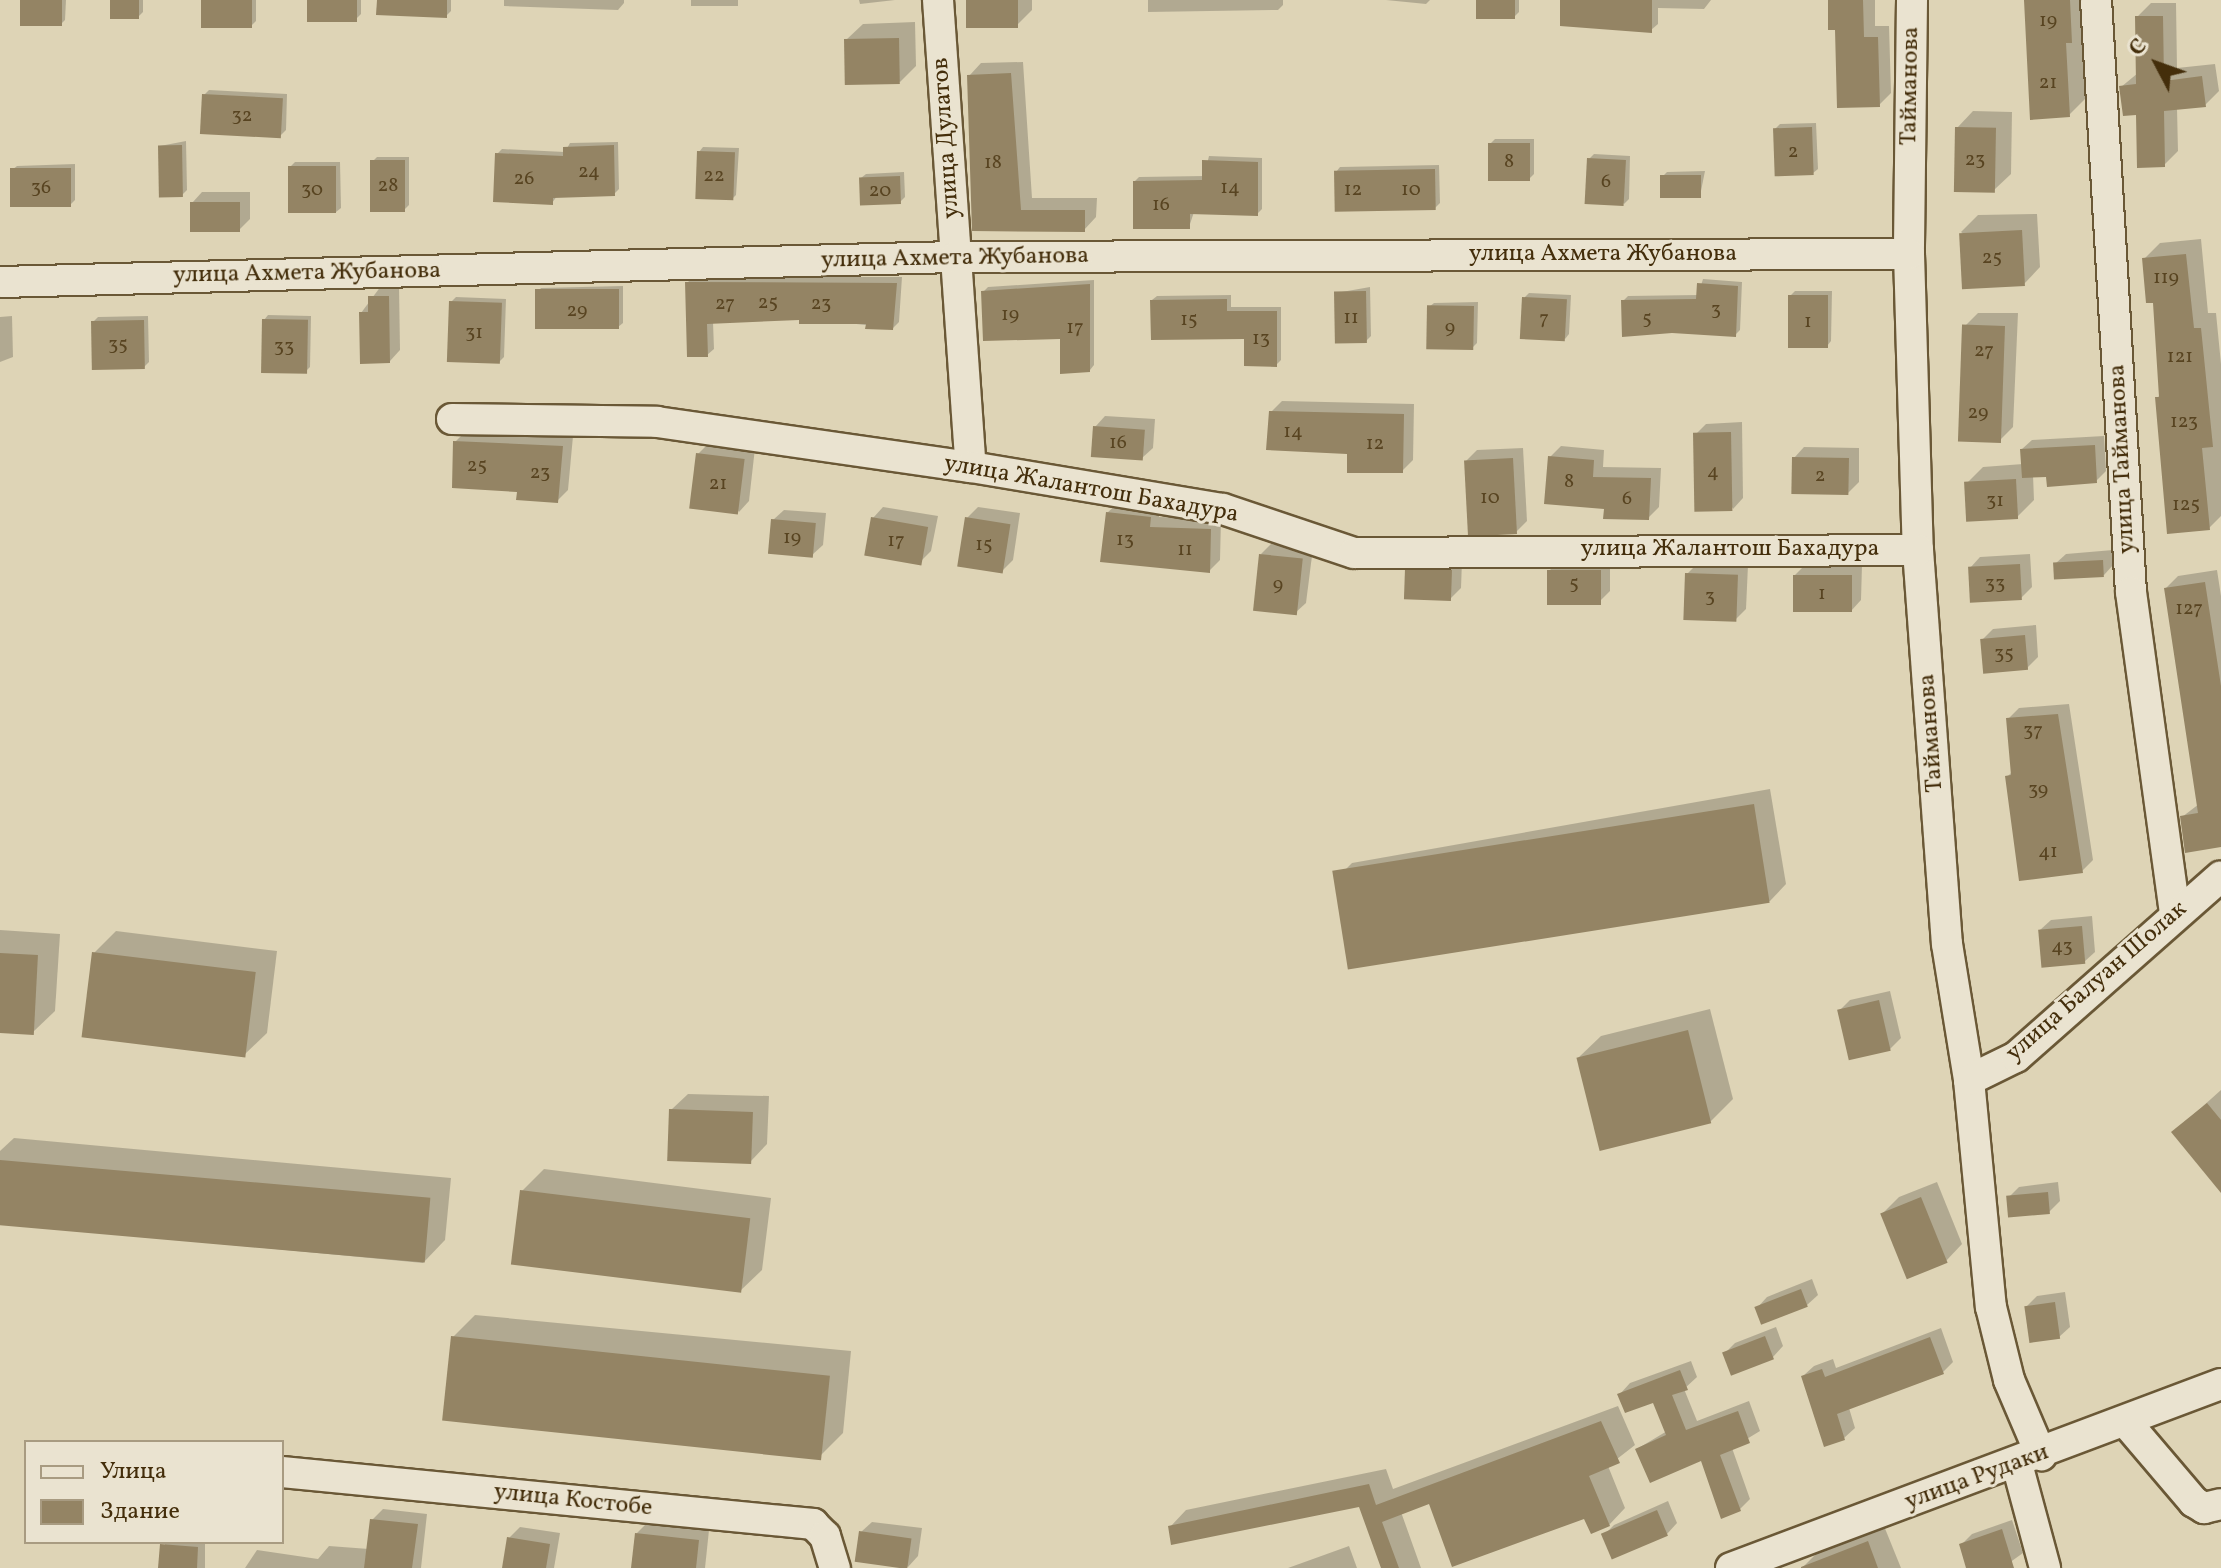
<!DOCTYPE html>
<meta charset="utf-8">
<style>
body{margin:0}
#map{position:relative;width:2221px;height:1568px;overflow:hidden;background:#ded4b6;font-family:Vollkorn,serif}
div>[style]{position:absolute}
.shadow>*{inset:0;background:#0003;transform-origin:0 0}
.building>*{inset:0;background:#948464;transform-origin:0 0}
.roads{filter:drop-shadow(2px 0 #6a5836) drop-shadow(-2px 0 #6a5836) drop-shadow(0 2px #6a5836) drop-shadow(0 -2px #6a5836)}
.minor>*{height:30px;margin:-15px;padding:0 15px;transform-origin:15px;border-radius:15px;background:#eae3d0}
span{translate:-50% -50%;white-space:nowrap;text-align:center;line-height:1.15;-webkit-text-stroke:6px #eae3d0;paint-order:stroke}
.number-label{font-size:20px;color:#584421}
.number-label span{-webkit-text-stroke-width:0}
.street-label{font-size:24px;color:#442e0b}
.legend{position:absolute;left:24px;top:1440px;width:260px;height:104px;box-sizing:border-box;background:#eae3d0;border:2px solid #a89b81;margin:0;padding:10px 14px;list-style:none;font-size:24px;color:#442e0b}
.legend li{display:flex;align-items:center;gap:16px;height:40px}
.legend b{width:40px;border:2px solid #a89b81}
.north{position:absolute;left:2117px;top:24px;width:80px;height:80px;-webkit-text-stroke:6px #eae3d0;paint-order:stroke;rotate:311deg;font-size:22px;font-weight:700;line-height:32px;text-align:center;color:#442e0b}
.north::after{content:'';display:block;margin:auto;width:28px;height:36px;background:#442e0b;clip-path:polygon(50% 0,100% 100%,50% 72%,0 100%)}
</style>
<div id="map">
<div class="shadow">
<div style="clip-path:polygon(22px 0,66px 0,65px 20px,60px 25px)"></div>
<div style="clip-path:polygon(112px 0,143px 0,143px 12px,138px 17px)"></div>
<div style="clip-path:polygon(203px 0,256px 0,256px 21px,251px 26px)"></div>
<div style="clip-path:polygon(309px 0,361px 0,361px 14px,356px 19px)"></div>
<div style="clip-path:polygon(402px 0,451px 0,451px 11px,446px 16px)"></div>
<div style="clip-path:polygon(504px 0,624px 0,624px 3px,618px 10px,504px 6px)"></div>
<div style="left:691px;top:0;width:47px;height:6px"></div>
<div style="clip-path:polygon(859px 0,895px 0,860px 4px)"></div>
<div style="clip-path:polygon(968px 0,1032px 0,1032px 10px,1018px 24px)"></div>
<div style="clip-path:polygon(1148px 0,1283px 0,1283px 5px,1278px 10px,1148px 12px)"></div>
<div style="clip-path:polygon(1386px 0,1430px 0,1426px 4px)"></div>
<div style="clip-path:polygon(1478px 0,1519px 0,1519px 12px,1514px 17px)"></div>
<div style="clip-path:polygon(1563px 0,1711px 0,1704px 9px,1658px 8px,1658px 24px,1651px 30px)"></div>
<div style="clip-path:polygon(1832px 0,1875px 0,1875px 26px,1889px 26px,1891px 93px,1879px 105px)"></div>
<div style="clip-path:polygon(2024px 0,2085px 0,2085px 99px,2069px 115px)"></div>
<div style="clip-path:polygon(2151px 3px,2176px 3px,2177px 68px,2215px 64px,2219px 91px,2205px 105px,2177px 108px,2178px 151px,2164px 165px,2121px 87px,2138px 73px,2137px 17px)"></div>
<div style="clip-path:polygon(915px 22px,916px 66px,900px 82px,846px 40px,863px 24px)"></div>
<div style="clip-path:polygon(1023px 62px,1032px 198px,1097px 198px,1096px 217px,1084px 230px,974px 229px,969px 76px,981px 63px)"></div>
<div style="clip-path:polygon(209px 90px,287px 94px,286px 130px,281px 135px,204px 95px)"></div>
<div style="clip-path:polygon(1973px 111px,2012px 112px,2011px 174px,1994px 190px,1957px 128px)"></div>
<div style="clip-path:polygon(1816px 123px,1818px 169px,1813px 173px,1775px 129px,1780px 124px)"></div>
<div style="clip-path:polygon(1495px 139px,1534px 139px,1534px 174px,1529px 179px,1490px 144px)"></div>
<div style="clip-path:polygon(186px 141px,187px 190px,182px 195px,160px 146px)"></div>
<div style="clip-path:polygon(618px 142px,619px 189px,614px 194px,557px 196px,552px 203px,497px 154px,502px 149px,565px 152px,570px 143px)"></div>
<div style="clip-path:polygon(703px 147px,739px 148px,736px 195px,732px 199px,699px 152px)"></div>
<div style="clip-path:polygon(1594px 154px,1630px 156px,1629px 199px,1624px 204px,1589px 159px)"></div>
<div style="clip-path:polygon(1209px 156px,1262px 158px,1262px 209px,1257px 214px,1194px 212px,1189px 227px,1135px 181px,1139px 177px,1204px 176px)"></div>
<div style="clip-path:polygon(377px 157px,409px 157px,409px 205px,404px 210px,372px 162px)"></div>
<div style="clip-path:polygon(295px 162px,340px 162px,341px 208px,336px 212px,290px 167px)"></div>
<div style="clip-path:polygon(75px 164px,75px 200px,70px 205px,12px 170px,17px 166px)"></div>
<div style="clip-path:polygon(1439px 165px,1440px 203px,1435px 208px,1336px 172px,1340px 167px)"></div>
<div style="clip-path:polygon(1705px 171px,1700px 196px,1662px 177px,1667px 172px)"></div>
<div style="clip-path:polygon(904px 172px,905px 197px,900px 202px,861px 178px,866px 174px)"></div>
<div style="clip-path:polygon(202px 192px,250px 192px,250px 219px,239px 230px,192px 203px)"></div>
<div style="clip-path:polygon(2037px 214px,2040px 267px,2024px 284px,1961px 232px,1978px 215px)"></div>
<div style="clip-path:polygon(2201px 239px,2208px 313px,2216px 313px,2221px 364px,2221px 516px,2209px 528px,2157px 398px,2161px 394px,2155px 300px,2144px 259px,2160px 243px)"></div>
<div style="clip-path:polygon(693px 277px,902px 277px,899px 322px,893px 328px,801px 318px,713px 322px,714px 349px,707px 355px,687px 283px)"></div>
<div style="clip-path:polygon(1703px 279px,1742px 282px,1740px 330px,1735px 335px,1623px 301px,1628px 296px,1698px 295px)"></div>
<div style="clip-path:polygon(1094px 280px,1094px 365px,1090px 370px,1062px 337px,983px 292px,988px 287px)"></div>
<div style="clip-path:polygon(381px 286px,399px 286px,400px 350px,390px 361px,361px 313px)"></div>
<div style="clip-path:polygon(623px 286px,623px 323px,618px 327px,537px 293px,541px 288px)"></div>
<div style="clip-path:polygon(1370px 287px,1371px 336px,1366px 341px,1336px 293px)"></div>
<div style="clip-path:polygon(1795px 291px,1832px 291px,1831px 341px,1827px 346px,1790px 296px)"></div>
<div style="clip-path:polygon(1529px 293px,1571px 295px,1569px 334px,1565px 339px,1524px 298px)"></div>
<div style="clip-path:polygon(1231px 295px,1231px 307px,1281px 307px,1281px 360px,1276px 365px,1246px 337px,1152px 300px,1157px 296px)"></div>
<div style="clip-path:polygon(456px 297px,506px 299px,504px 357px,499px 362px,451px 302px)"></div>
<div style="clip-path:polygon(1478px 302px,1477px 343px,1472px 348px,1429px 307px,1434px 303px)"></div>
<div style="clip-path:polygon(1978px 313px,2018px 313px,2013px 427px,1999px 441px,1964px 327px)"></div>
<div style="clip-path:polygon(268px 315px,311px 316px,310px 367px,305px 372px,264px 320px)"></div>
<div style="clip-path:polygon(12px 316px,13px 357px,0 362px,0 317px)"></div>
<div style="clip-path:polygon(148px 316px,149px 362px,144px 367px,93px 322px,98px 317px)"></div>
<div style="clip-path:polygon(1282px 401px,1414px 404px,1413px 460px,1402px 471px,1349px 452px,1271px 412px)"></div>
<div style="clip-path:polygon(1105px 416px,1155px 419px,1153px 448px,1142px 458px,1095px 427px)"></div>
<div style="clip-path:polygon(1742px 422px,1743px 498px,1733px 509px,1695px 435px,1706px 424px)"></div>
<div style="clip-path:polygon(466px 431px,573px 436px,568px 490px,557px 501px,455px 442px)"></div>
<div style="clip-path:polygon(2104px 436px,2106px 471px,2096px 481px,2033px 475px,2034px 500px,2017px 517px,1966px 484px,1983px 467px,2023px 464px,2022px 449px,2032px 440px)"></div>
<div style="clip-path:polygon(709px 443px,755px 448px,749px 501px,739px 512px,698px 454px)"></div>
<div style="clip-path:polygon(1561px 446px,1604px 450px,1603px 467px,1661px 468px,1659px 507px,1648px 518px,1606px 507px,1550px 457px)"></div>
<div style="clip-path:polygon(1804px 447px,1859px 448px,1859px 482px,1848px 493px,1794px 458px)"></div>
<div style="clip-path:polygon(1523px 448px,1527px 521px,1516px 532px,1466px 461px,1477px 450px)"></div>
<div style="clip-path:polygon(1118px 503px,1160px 507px,1159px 517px,1221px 519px,1220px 560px,1209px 571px,1107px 513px)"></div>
<div style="clip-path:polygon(883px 507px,938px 516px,931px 551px,920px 562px,873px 518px)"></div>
<div style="clip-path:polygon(978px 507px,1020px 513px,1013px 560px,1002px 571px,967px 518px)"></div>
<div style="clip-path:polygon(784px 510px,826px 513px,823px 545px,812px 555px,773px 520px)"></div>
<div style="clip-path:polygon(1271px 544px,1313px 548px,1306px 603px,1295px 613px,1261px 554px)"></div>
<div style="clip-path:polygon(2113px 550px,2114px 564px,2104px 575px,2055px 564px,2066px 554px)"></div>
<div style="clip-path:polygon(2030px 554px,2032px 587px,2021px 598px,1970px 568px,1980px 557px)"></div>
<div style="clip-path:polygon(1560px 560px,1610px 560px,1610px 591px,1599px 602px,1549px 571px)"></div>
<div style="clip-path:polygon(1418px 561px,1462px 561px,1461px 588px,1450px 599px,1407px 572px)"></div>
<div style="clip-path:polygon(1698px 563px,1748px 565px,1746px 609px,1735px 620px,1687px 574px)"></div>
<div style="clip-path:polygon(1805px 565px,1862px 565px,1861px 600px,1851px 611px,1795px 575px)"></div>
<div style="clip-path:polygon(2217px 570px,2221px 596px,2221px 845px,2182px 817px,2199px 804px,2166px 588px,2178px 576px)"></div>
<div style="clip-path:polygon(2036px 625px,2038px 657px,2027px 668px,1982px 640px,1993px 629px)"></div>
<div style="clip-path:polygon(2069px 704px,2093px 860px,2082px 871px,2008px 776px,2013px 771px,2008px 719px,2019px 708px)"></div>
<div style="clip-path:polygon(1770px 789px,1786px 884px,1770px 901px,1336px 879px,1352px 863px)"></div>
<div style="clip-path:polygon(2092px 916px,2095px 952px,2084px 962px,2040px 930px,2051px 920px)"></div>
<div style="clip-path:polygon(0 930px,60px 934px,55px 1011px,32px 1033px,0 1031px)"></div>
<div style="clip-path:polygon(116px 931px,277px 951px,267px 1033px,244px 1055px,94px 953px)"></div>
<div style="clip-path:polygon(1890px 991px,1901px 1038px,1890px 1049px,1839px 1011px,1850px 1000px)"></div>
<div style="clip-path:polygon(1710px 1009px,1733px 1099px,1711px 1121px,1578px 1058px,1601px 1036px)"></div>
<div style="clip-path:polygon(2221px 1090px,2221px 1190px,2174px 1132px)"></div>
<div style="clip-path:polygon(688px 1094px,769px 1096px,767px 1144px,751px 1161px,671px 1110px)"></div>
<div style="clip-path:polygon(14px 1138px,451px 1178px,445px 1240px,423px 1263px,0 1223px,0 1151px)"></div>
<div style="clip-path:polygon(544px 1169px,771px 1198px,762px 1270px,739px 1292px,522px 1191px)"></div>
<div style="clip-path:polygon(1937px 1182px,1962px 1244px,1946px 1261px,1882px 1214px,1899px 1197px)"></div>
<div style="clip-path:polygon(2058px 1182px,2060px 1201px,2049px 1212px,2008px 1198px,2019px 1187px)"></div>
<div style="clip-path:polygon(1812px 1279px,1818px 1295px,1807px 1305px,1757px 1308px,1767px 1297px)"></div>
<div style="clip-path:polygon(2065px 1292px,2070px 1327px,2059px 1337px,2026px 1307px,2037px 1296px)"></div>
<div style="clip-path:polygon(475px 1315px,851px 1351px,843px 1433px,821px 1455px,453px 1337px)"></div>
<div style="clip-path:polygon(1776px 1327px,1783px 1346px,1773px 1357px,1724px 1354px,1735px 1343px)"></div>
<div style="clip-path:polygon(1941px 1328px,1953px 1362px,1942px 1373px,1849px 1408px,1855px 1428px,1844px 1438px,1803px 1376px,1814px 1366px,1833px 1359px,1836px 1368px)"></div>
<div style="clip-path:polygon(1691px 1361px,1697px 1377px,1684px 1389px,1697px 1421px,1749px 1401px,1760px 1431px,1732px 1448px,1750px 1499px,1739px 1510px,1702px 1459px,1637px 1449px,1667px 1431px,1654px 1400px,1620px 1394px,1630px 1383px)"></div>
<div style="clip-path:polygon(1618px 1406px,1635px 1445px,1608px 1466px,1625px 1508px,1609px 1525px,1586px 1516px,1430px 1501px,1401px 1512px,1421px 1568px,1383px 1568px,1360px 1504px,1170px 1527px,1186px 1510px,1386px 1469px,1393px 1489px)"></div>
<div style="clip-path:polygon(1668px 1501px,1677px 1523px,1667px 1534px,1603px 1536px,1614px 1525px)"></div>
<div style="clip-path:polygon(383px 1509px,427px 1514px,421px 1568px,245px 1568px,257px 1550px,318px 1559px,329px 1546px,369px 1549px,372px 1520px)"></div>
<div style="clip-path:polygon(2012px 1520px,2023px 1553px,2002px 1568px,1968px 1568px,1961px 1545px,1972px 1534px)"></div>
<div style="clip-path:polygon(872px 1522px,922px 1528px,918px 1556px,908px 1567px,861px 1532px)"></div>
<div style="clip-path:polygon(647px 1523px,709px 1530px,705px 1568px,633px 1568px,636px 1534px)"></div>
<div style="clip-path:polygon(1884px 1526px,1901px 1568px,1802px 1568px,1819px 1551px)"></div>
<div style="clip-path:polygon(520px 1527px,560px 1533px,554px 1568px,504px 1568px,509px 1538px)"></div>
<div style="left:165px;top:1542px;width:40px;height:26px"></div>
<div style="clip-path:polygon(1349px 1546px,1357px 1568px,1288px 1568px)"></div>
</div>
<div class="building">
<div style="left:20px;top:0;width:42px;height:26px"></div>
<div style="left:110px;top:0;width:29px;height:19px"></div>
<div style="left:201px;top:0;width:51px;height:28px"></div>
<div style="left:307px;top:0;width:50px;height:22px"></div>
<div style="clip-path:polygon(377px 0,447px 0,447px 18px,376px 15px)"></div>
<div style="left:966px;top:0;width:52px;height:28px"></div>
<div style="left:1476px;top:0;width:39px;height:19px"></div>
<div style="clip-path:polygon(1560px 0,1652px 0,1652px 33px,1560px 26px)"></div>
<div style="clip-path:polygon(1828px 0,1863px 0,1864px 37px,1878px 37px,1880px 107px,1837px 108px,1835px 30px,1828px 30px)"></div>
<div style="clip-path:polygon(2024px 0,2070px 0,2072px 43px,2066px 43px,2070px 117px,2030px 120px)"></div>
<div style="clip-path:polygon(2135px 16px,2163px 16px,2164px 81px,2202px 76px,2206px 107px,2164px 111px,2165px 167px,2137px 168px,2136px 115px,2123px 116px,2119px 86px,2136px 84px)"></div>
<div style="left:899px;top:38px;width:46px;height:55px;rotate:89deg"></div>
<div style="clip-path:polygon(1011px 73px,1021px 210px,1085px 210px,1085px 232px,972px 231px,967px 75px)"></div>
<div style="left:202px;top:94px;width:81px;height:40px;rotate:3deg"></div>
<div style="left:1812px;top:127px;width:48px;height:39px;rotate:88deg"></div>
<div style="left:1955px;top:127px;width:41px;height:65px;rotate:1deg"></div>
<div style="left:1488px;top:143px;width:42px;height:38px"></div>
<div style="left:182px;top:145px;width:52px;height:24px;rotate:89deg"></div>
<div style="clip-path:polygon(614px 145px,615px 196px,553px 198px,553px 205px,493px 202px,495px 153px,563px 156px,563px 147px)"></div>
<div style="left:697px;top:151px;width:38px;height:48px;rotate:2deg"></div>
<div style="left:1587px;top:158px;width:39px;height:46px;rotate:3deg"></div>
<div style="left:405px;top:160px;width:52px;height:35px;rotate:90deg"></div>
<div style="clip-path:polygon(1202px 160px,1258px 162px,1258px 216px,1190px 214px,1190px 229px,1133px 229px,1133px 181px,1202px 180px)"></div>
<div style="left:288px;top:166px;width:48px;height:47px"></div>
<div style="left:71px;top:168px;width:39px;height:61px;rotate:90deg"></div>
<div style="left:1435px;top:169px;width:41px;height:101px;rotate:89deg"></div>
<div style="left:1701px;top:175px;width:23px;height:41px;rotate:90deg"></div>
<div style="left:900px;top:176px;width:28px;height:41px;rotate:88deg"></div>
<div style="left:190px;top:202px;width:50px;height:30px"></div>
<div style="left:2022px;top:230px;width:56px;height:63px;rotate:87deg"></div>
<div style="clip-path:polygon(2186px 254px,2194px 328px,2201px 328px,2213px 447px,2202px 448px,2210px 530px,2167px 534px,2155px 397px,2159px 397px,2153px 303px,2146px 303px,2142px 258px)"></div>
<div style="clip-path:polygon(685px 282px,897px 283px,893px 330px,865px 329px,866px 324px,799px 324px,799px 320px,707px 324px,708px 357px,687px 357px)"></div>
<div style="clip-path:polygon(1697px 283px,1738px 286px,1736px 337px,1672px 333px,1622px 337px,1621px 300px,1696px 299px)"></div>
<div style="clip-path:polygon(1090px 284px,1090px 372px,1060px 374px,1060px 339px,983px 341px,981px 291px)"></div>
<div style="left:619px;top:289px;width:40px;height:84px;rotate:90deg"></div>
<div style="left:1366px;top:291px;width:52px;height:32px;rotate:89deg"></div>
<div style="left:1788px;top:295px;width:40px;height:53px"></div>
<div style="clip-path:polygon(368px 296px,389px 296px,390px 363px,360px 364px,359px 312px,368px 312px)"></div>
<div style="left:1522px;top:297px;width:45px;height:42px;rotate:3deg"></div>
<div style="clip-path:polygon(1227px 299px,1227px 311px,1277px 311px,1277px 367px,1244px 366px,1244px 339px,1151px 340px,1150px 300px)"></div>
<div style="left:449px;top:301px;width:53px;height:61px;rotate:2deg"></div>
<div style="left:1474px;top:306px;width:44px;height:47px;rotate:91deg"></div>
<div style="left:262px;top:319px;width:46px;height:54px;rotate:1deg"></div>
<div style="left:144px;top:320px;width:49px;height:53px;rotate:89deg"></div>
<div style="left:2005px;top:326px;width:117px;height:43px;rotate:92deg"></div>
<div style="clip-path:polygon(1269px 411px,1404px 414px,1403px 473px,1347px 473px,1347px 454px,1266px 450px)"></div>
<div style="left:1093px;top:426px;width:52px;height:31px;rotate:4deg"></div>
<div style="left:1731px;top:432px;width:79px;height:38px;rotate:89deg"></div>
<div style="clip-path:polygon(453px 441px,563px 446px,558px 503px,516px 500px,517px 492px,452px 488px)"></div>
<div style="clip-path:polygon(2095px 445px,2097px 483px,2047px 487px,2046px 477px,2022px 478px,2020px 449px)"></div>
<div style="left:696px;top:453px;width:49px;height:56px;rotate:7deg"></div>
<div style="clip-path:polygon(1548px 456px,1594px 460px,1593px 477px,1651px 478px,1649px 520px,1603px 519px,1604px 509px,1544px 504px)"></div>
<div style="left:1792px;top:457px;width:57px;height:37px;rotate:1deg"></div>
<div style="left:1513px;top:458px;width:76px;height:49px;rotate:87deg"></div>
<div style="left:2016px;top:479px;width:40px;height:52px;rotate:87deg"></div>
<div style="clip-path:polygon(1106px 512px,1151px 517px,1150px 527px,1211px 529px,1210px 573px,1100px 562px)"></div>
<div style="left:871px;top:517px;width:58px;height:39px;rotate:10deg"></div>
<div style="left:965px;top:517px;width:46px;height:50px;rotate:9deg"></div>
<div style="left:771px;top:519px;width:45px;height:35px;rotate:5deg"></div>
<div style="left:1259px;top:554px;width:44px;height:57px;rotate:6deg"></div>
<div style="left:2103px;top:560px;width:17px;height:50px;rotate:87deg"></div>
<div style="left:2020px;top:564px;width:36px;height:52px;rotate:87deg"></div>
<div style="left:1452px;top:570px;width:31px;height:47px;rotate:92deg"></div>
<div style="left:1547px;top:570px;width:54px;height:35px"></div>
<div style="left:1685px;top:573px;width:53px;height:47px;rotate:2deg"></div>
<div style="left:1793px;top:575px;width:59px;height:37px"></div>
<div style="clip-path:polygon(2205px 582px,2221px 686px,2221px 847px,2185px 853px,2180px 816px,2198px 813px,2164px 588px)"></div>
<div style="left:2025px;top:635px;width:35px;height:45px;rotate:85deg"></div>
<div style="clip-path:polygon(2058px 714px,2083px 873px,2019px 881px,2005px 776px,2011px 775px,2006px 718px)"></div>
<div style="left:1754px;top:804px;width:100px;height:427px;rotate:81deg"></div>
<div style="left:2082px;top:926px;width:38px;height:44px;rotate:85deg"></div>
<div style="left:92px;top:952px;width:165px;height:86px;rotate:7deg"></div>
<div style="left:0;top:953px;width:38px;height:80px;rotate:3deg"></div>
<div style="left:1879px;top:1000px;width:52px;height:43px;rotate:77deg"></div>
<div style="left:1688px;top:1030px;width:96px;height:115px;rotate:76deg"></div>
<div style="clip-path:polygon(2207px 1103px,2221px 1120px,2221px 1193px,2171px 1132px)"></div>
<div style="left:669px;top:1109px;width:84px;height:52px;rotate:2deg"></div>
<div style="left:0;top:1160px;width:432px;height:65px;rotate:5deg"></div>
<div style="left:520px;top:1190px;width:232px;height:75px;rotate:7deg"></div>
<div style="left:2048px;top:1192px;width:22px;height:42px;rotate:85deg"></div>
<div style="left:1921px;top:1197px;width:71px;height:44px;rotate:68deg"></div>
<div style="left:1801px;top:1289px;width:19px;height:50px;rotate:69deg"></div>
<div style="left:2055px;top:1302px;width:37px;height:31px;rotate:82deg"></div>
<div style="left:451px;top:1336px;width:381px;height:85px;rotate:6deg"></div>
<div style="left:1765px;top:1336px;width:25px;height:46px;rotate:69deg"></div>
<div style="clip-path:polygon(1930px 1337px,1944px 1374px,1837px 1414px,1845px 1440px,1824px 1447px,1801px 1376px,1822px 1369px,1825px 1377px)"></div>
<div style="clip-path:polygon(1680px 1370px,1688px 1390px,1672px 1395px,1686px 1430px,1738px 1411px,1750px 1443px,1720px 1455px,1741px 1511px,1721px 1519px,1701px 1461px,1650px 1483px,1635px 1449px,1666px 1435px,1653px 1403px,1625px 1413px,1617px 1394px)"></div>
<div style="clip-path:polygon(1601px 1421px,1620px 1463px,1589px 1476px,1610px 1526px,1591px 1534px,1584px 1519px,1452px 1567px,1429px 1504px,1382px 1522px,1399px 1568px,1381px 1568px,1359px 1507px,1171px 1545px,1168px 1526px,1369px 1484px,1376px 1505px)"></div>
<div style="left:1657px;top:1510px;width:28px;height:61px;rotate:67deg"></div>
<div style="clip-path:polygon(370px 1519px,418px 1524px,412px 1568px,364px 1568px)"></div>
<div style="clip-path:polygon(2002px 1529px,2014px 1568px,1966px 1568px,1959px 1544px)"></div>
<div style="left:859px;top:1531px;width:53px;height:31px;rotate:8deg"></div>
<div style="clip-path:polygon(635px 1533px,699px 1540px,696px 1568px,631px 1568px)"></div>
<div style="clip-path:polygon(507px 1537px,550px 1544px,546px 1568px,502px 1568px)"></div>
<div style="clip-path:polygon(1868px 1541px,1878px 1568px,1801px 1568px,1801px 1567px)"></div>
<div style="clip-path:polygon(160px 1544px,198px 1547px,197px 1568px,158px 1568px)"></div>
</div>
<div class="roads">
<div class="minor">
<div style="left:938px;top:0;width:468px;rotate:86deg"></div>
<div style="left:1912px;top:0;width:254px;rotate:90.7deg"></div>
<div style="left:1909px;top:254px;width:296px;rotate:88.3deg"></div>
<div style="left:1918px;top:550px;width:395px;rotate:85.8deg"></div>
<div style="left:1947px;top:944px;width:138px;rotate:80.8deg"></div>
<div style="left:1969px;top:1080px;width:228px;rotate:84.5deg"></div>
<div style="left:1991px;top:1307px;width:75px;rotate:76.1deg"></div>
<div style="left:2009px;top:1380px;width:82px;rotate:66.9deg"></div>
<div style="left:2096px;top:0;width:593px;rotate:86.62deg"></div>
<div style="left:2131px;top:592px;width:326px;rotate:82.2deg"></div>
<div style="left:0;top:282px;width:955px;rotate:-1.5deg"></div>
<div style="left:955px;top:257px;width:954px;rotate:-0.18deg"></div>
<div style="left:452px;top:419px;width:205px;rotate:0.8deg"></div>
<div style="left:657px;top:422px;width:317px;rotate:8.2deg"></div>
<div style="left:971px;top:467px;width:255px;rotate:9.5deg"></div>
<div style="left:1223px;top:509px;width:138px;rotate:18.6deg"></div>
<div style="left:1354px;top:553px;width:564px;rotate:-0.3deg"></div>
<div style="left:1969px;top:1080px;width:52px;rotate:-26.1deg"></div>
<div style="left:2016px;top:1057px;width:273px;rotate:-41.4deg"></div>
<div style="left:2125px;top:1421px;width:106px;rotate:49.6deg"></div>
<div style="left:2194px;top:1502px;width:12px;rotate:31deg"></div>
<div style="left:2204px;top:1508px;width:17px;rotate:-13deg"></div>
<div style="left:2017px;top:1464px;width:108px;rotate:74.9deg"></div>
<div style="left:282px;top:1472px;width:534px;rotate:5.59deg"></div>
<div style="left:813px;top:1524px;width:17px;rotate:45deg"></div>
<div style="left:825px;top:1536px;width:34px;rotate:73deg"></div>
<div style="left:1731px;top:1568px;width:523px;rotate:-20.58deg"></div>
</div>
</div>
<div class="number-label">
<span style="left:2048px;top:21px">19</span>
<span style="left:2048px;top:83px">21</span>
<span style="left:242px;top:116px">32</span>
<span style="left:1793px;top:152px">2</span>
<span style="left:1975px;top:160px">23</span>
<span style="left:1509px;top:162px">8</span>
<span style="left:993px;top:163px">18</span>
<span style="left:589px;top:172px">24</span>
<span style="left:714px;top:176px">22</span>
<span style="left:524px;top:179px">26</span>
<span style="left:1606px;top:182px">6</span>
<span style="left:388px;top:186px">28</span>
<span style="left:41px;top:188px">36</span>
<span style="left:1230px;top:188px">14</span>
<span style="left:312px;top:190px">30</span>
<span style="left:1353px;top:190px">12</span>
<span style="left:1411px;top:190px">10</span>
<span style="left:880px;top:191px">20</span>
<span style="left:1161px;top:205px">16</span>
<span style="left:1992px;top:258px">25</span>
<span style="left:2166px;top:278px">119</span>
<span style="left:768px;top:303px">25</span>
<span style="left:725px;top:304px">27</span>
<span style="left:821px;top:304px">23</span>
<span style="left:1716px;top:310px">3</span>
<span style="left:577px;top:311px">29</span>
<span style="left:1010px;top:315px">19</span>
<span style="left:1351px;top:318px">11</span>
<span style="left:1544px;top:319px">7</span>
<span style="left:1647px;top:319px">5</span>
<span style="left:1189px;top:320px">15</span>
<span style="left:1808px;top:322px">1</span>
<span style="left:1075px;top:328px">17</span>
<span style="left:1450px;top:328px">9</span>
<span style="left:474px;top:333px">31</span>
<span style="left:1261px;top:339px">13</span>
<span style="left:118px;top:345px">35</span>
<span style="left:284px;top:347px">33</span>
<span style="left:1984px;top:351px">27</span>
<span style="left:2180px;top:357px">121</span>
<span style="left:1978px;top:413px">29</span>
<span style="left:2184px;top:422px">123</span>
<span style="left:1293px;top:432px">14</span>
<span style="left:1118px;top:443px">16</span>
<span style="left:1375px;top:444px">12</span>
<span style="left:477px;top:466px">25</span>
<span style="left:1713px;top:472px">4</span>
<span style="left:540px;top:473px">23</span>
<span style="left:1820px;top:476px">2</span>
<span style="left:1569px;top:482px">8</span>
<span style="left:718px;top:484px">21</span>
<span style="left:1490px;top:498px">10</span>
<span style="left:1627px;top:499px">6</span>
<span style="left:1995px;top:501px">31</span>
<span style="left:2186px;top:505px">125</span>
<span style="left:792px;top:538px">19</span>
<span style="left:1125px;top:540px">13</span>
<span style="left:896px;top:541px">17</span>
<span style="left:984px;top:545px">15</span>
<span style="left:1185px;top:550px">11</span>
<span style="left:1574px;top:584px">5</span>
<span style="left:1995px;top:584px">33</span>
<span style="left:1278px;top:585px">9</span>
<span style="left:1822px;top:594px">1</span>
<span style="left:1710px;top:597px">3</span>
<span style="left:2189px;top:609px">127</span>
<span style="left:2004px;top:654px">35</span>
<span style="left:2033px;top:731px">37</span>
<span style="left:2038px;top:790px">39</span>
<span style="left:2048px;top:852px">41</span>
<span style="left:2062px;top:947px">43</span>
</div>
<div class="street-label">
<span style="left:1911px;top:86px;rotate:-89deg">Тайманова</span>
<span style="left:947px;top:138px;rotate:-94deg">улица Дулатов</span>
<span style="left:1603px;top:255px">улица Ахмета Жубанова</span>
<span style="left:955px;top:259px;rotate:-1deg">улица Ахмета Жубанова</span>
<span style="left:307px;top:274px;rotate:-1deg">улица Ахмета Жубанова</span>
<span style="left:2123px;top:459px;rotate:-93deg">улица Тайманова</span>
<span style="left:1091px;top:490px;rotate:10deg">улица Жалантош Бахадура</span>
<span style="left:1730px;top:550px">улица Жалантош Бахадура</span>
<span style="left:1932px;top:733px;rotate:-94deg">Тайманова</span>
<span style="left:2097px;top:982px;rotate:-41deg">улица Балуан Шолак</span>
<span style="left:1977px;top:1478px;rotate:-20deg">улица Рудаки</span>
<span style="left:573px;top:1501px;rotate:6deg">улица Костобе</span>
</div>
<ul class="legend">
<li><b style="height:10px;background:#eae3d0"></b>Улица</li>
<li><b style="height:22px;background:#948464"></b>Здание</li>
</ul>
<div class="north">С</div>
</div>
